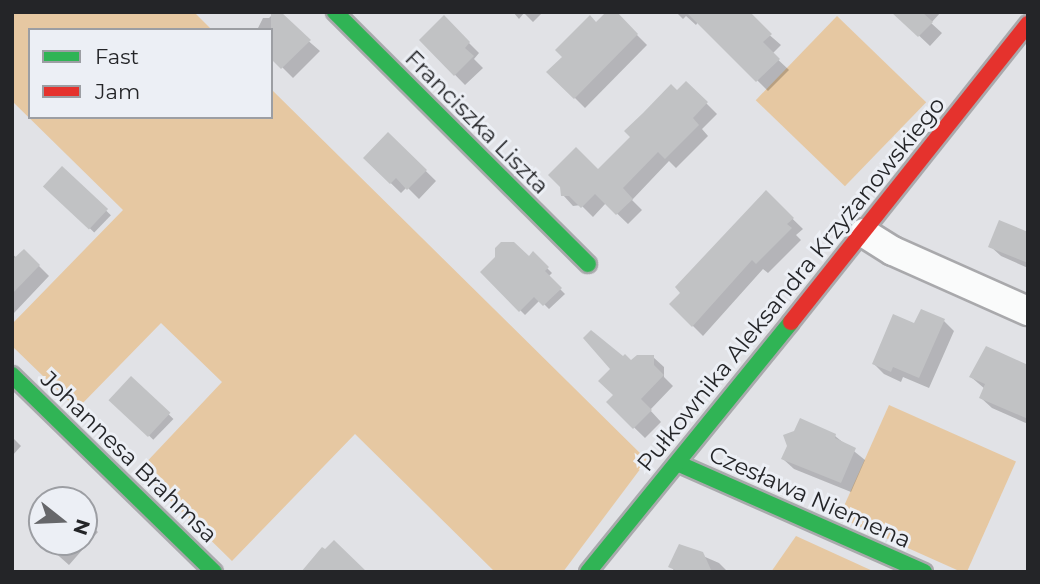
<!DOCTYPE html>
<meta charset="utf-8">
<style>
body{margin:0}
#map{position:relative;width:1040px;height:584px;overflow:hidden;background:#e1e2e6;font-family:Montserrat,sans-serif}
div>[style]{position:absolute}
.green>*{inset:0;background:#e6c8a2;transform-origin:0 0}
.shadow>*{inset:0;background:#0003;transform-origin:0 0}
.building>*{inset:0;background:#c1c2c4;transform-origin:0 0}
.roads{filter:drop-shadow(2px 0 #a9a9ac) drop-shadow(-2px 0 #a9a9ac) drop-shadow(0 2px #a9a9ac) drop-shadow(0 -2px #a9a9ac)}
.street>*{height:28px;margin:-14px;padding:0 14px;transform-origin:14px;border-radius:14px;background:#fafbfb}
.fast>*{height:16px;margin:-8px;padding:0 8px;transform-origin:8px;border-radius:8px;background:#30b455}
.jam>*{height:16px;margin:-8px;padding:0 8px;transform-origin:8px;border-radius:8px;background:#e5322d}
span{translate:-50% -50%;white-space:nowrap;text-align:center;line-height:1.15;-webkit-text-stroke:6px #eceff5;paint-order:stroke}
.street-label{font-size:23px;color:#242528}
.frame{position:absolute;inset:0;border:14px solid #242528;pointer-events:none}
.legend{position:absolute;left:28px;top:28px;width:245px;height:91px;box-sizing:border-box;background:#eceff5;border:2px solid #9c9ea3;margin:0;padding:9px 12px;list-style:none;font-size:21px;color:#242528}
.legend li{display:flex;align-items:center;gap:14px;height:35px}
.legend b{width:35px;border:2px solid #9c9ea3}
.north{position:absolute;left:28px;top:486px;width:70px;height:70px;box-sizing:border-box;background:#eceff5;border:2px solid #9c9ea3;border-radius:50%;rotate:108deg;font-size:19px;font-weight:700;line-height:28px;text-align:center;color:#242528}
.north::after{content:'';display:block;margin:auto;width:24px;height:32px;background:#66676a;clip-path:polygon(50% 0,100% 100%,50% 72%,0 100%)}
</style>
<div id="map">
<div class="green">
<div style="clip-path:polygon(12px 12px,194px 12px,212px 30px,30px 30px,30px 117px,271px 117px,271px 89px,647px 460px,563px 572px,495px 572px,355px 434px,232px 561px,139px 470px,222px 382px,161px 323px,77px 409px,12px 346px,12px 324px,123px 210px,12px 101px)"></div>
<div style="left:837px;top:16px;width:124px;height:117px;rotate:44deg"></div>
<div style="left:889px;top:405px;width:139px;height:123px;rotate:24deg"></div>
<div style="clip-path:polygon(796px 536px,875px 572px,771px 572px)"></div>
</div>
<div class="shadow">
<div style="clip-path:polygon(275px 12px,320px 51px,293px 78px,271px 56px,271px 30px,257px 30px,263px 18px,269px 18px)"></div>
<div style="clip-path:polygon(513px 12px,543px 12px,533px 22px,524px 13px,519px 19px)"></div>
<div style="clip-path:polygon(614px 12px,647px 45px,585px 108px,549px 72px,596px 24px)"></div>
<div style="clip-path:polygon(676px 12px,743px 12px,781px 45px,772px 54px,789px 70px,768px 91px,698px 22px,696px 25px,686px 16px,683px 19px)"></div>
<div style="clip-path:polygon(894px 12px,941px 12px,931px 23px,942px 33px,930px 46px)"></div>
<div style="clip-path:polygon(444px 18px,479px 53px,474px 59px,483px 68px,465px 85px,421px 40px)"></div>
<div style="clip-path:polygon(686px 83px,717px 114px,702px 129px,708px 136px,676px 168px,669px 161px,632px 200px,642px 210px,628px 224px,606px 203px,593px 217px,581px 205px,573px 206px,563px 195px,598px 171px)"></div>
<div style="clip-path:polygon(388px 134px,436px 181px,419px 199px,407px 187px,401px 193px,365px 158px)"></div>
<div style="left:62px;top:168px;width:68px;height:24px;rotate:44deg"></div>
<div style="clip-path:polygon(766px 193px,803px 229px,796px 235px,801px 240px,768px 273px,763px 269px,703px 336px,671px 304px)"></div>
<div style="clip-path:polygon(1028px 227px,1028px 268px,1001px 256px,990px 246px,1025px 233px)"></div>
<div style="clip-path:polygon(24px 251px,49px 276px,14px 313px,12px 254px,17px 258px)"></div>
<div style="clip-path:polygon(533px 254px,552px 273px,548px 277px,565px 294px,549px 309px,540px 300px,525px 315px,482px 272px,529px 259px)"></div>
<div style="clip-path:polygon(944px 321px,954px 331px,929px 388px,903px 377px,901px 382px,884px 374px,874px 364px,915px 325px)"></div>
<div style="clip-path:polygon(653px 357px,664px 367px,664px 377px,673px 386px,650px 410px,661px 422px,645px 438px,608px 402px,615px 395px,623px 359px,631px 362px)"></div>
<div style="clip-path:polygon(1028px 367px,1028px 424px,992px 408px,981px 398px,985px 389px,971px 377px)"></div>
<div style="left:131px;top:378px;width:59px;height:29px;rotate:44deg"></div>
<div style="clip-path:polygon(835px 436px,865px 460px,851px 492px,794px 469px,783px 459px)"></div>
<div style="clip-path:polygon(12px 437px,21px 446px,12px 456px)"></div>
<div style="clip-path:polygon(42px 514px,42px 541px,31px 530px)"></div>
<div style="clip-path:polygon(84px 519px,98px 532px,69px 565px,43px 542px,84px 542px)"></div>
<div style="clip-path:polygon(680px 546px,719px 563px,728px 572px,675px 572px,671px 566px)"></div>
</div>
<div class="building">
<div style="clip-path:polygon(271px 12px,281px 12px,311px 40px,281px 69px,271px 59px)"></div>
<div style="clip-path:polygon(606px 12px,617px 12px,638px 34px,574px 99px,546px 72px,562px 57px,555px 50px,590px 15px,596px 22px)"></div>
<div style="clip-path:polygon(686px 12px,750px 12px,772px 34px,763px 42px,780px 59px,756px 82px)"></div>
<div style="clip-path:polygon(891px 12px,922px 12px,933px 22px,918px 37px)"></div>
<div style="clip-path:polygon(444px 15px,470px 42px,465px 48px,474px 56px,454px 76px,419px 40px)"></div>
<div style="clip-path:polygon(686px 81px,708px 102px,693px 118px,699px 125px,665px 159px,658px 152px,623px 188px,633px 199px,616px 215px,595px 194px,581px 208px,569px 196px,561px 196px,560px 187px,548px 175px,576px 147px,598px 169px,630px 137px,624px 131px,643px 113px,671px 84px,677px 90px)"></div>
<div style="clip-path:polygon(388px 132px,427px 170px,407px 190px,396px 178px,390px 184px,363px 158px)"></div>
<div style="left:62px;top:166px;width:63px;height:28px;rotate:43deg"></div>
<div style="clip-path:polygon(766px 190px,794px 218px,787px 224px,792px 228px,756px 264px,752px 260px,692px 327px,669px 304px,680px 293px,675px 287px)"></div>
<div style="clip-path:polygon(999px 220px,1028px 232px,1028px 263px,988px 247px)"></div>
<div style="clip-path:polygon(501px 242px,514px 242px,529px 256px,533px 251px,549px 267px,545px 271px,562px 288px,543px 306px,534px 297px,519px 312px,480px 272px,495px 257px,495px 248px)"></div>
<div style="clip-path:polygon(24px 249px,40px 265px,12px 294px,12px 260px)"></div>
<div style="clip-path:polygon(921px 309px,945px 319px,919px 378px,893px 367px,891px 372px,872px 364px,893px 314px,914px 323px)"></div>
<div style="clip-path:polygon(591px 330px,623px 356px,625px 354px,631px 360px,637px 355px,654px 355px,654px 365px,664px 375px,641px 399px,652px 410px,633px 429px,606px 402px,613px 395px,598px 381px,610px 369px,583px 338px)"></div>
<div style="clip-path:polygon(986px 346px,1028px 365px,1028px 419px,979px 398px,985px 384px,969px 377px)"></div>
<div style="left:131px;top:376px;width:54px;height:33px;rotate:43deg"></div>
<div style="clip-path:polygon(800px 418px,836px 434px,835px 438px,856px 448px,841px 483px,781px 459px,787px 446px,783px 435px,794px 431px)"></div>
<div style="clip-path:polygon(334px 540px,367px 572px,301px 572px,322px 547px,325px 549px)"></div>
<div style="clip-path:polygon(679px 544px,703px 552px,712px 572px,680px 572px,668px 567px)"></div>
</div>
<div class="roads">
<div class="street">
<div style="left:864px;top:233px;width:34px;rotate:32deg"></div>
<div style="left:893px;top:251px;width:148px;rotate:24deg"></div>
</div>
<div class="fast">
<div style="left:335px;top:12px;width:357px;rotate:44.9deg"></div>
<div style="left:12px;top:375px;width:282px;rotate:44.3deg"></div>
<div style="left:677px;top:463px;width:270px;rotate:23.8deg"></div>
<div style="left:588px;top:572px;width:322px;rotate:-50.9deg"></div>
</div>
<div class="jam">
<div style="left:791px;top:322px;width:381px;rotate:-51.5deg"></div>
</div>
</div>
<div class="street-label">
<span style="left:477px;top:122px;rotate:45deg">Franciszka Liszta</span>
<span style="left:791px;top:284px;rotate:-51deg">Pułkownika Aleksandra Krzyżanowskiego</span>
<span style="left:129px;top:457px;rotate:44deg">Johannesa Brahmsa</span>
<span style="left:810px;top:497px;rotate:24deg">Czesława Niemena</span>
</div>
<div class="frame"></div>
<ul class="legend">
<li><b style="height:9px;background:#30b455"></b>Fast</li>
<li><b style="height:9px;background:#e5322d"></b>Jam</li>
</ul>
<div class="north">N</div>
</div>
